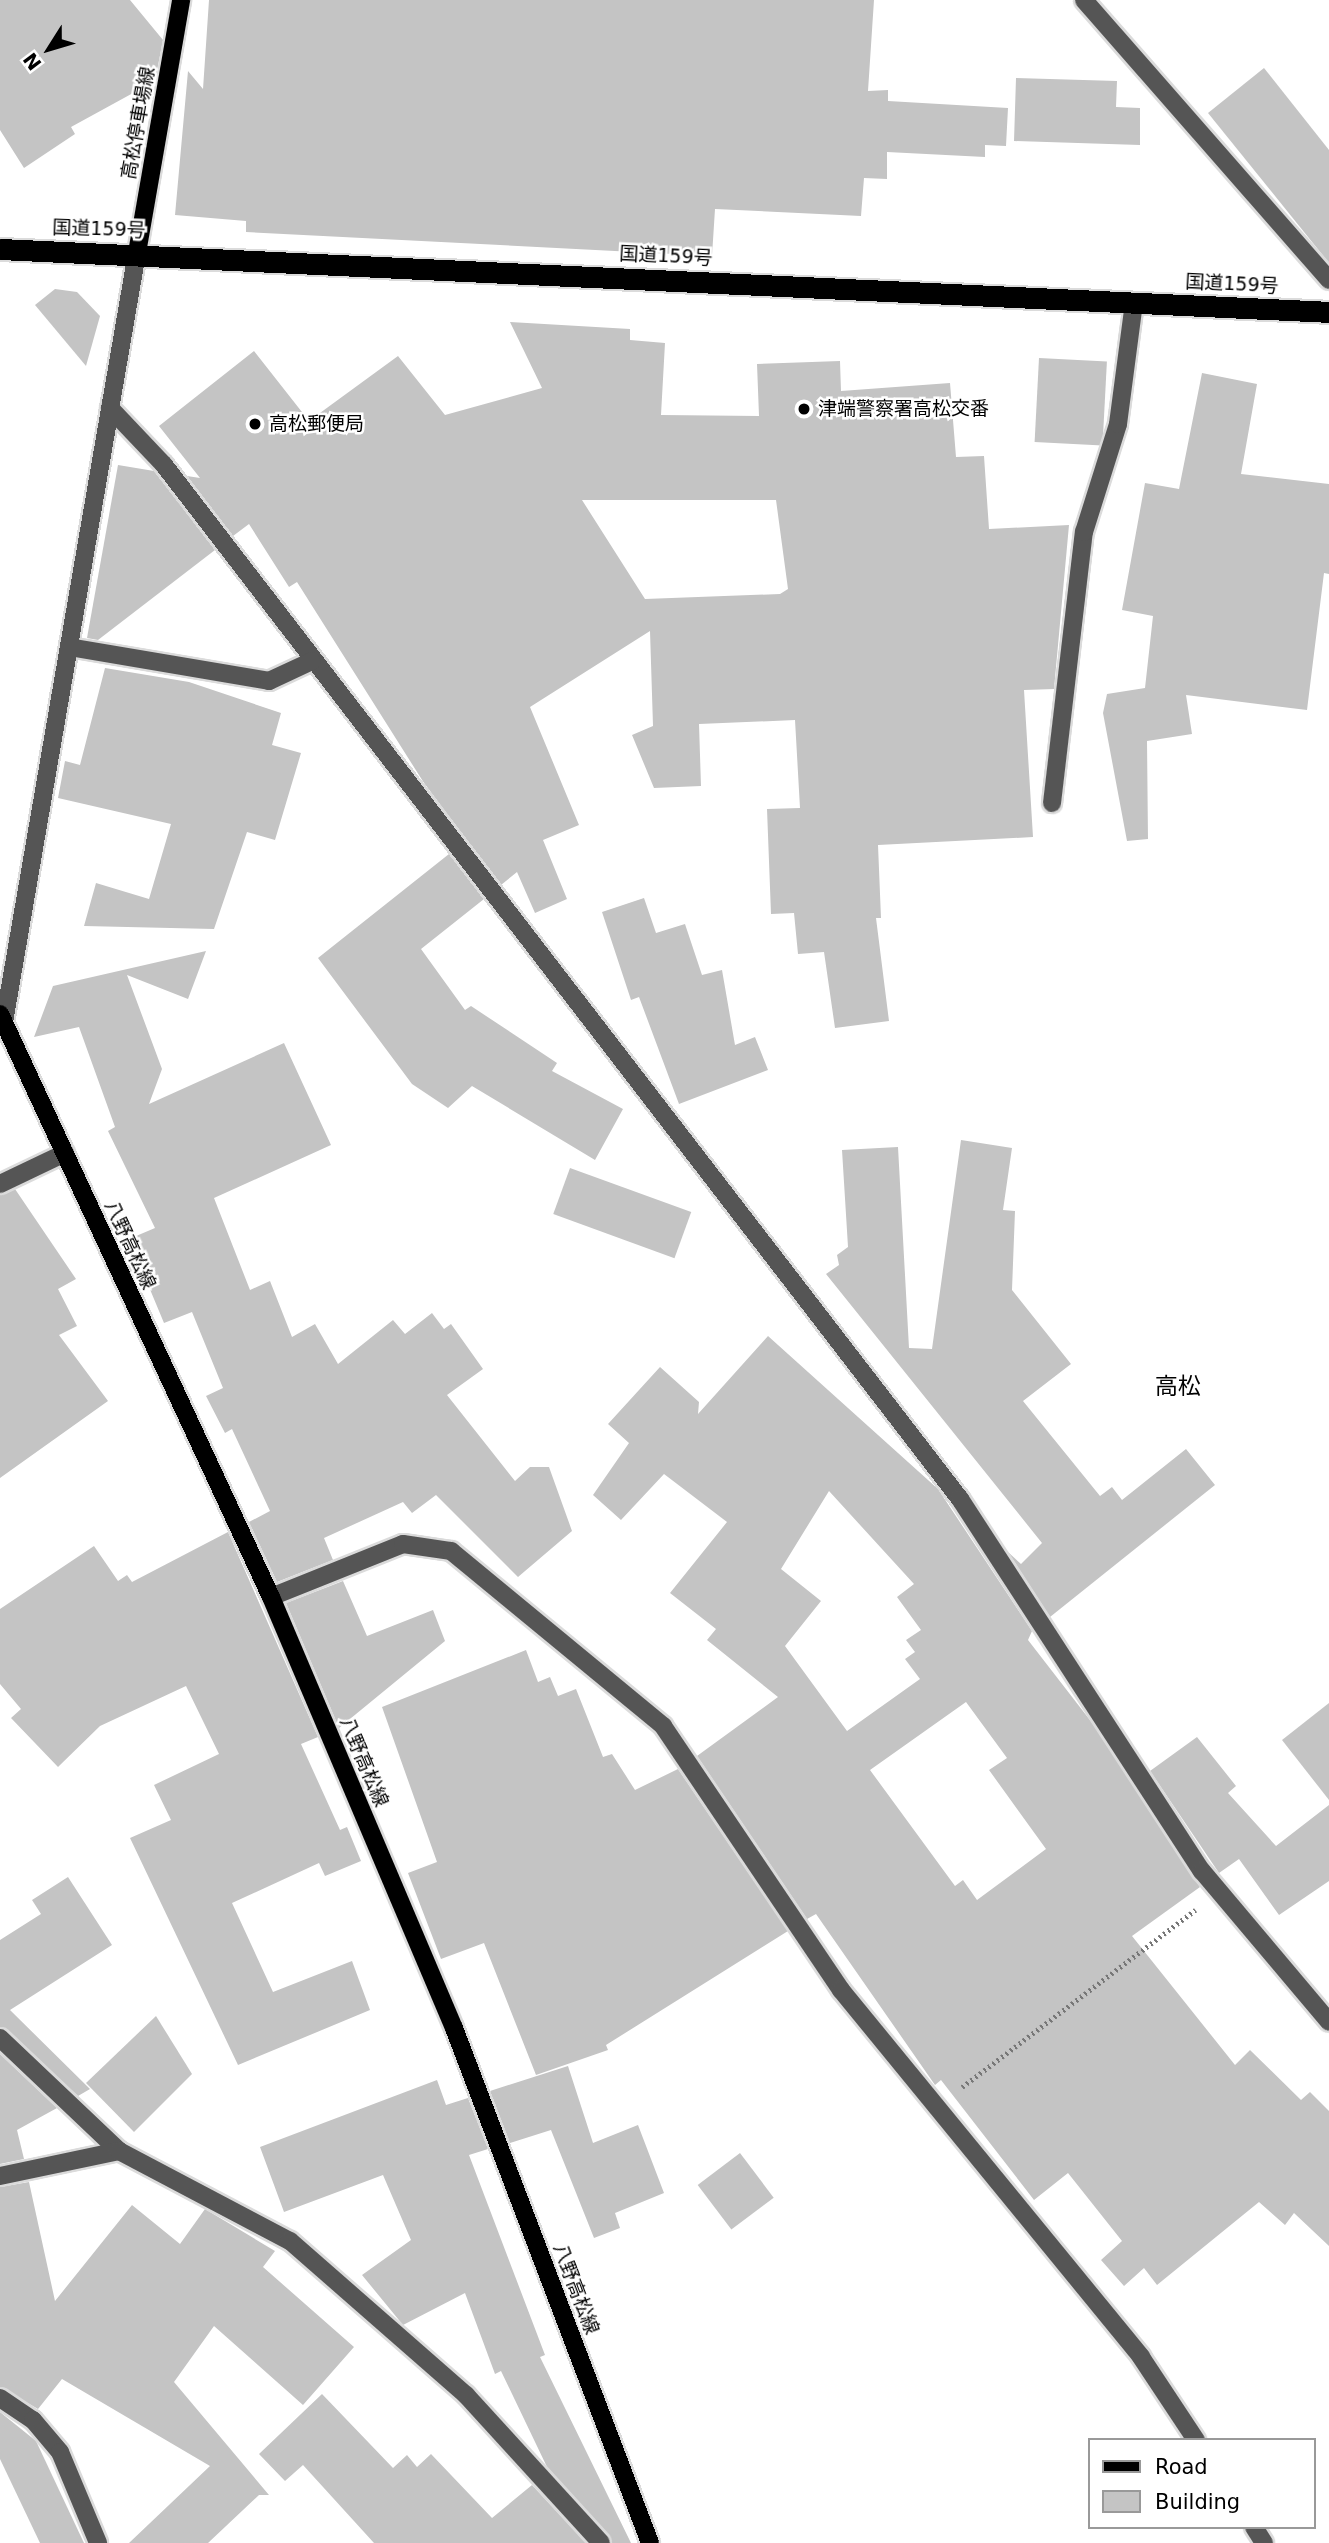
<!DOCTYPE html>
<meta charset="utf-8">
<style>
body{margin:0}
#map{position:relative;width:1329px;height:2543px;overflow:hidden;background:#fff;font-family:"DejaVu Sans","Noto Sans JP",sans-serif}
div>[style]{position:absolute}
.building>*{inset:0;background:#c4c4c4;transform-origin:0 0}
.path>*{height:4.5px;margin-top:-2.25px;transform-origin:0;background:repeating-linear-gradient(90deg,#777 0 2px,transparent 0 5.5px)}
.roads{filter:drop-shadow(2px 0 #dbdbdb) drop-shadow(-2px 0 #dbdbdb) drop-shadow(0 2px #dbdbdb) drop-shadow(0 -2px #dbdbdb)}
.minor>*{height:18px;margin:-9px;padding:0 9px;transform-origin:9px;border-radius:9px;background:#555}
.major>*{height:18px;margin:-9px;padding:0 9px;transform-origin:9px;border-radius:9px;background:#000}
.highway>*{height:21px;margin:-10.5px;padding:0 10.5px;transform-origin:10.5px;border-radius:10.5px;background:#000}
.dots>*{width:19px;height:19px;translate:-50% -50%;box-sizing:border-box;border:4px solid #fff;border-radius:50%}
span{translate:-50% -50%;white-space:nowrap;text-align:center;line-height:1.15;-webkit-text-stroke:5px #fff;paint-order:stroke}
.street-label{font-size:19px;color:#000}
.poi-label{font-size:19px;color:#000}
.left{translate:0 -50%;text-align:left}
.quarter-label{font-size:23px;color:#000}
.legend{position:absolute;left:1088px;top:2438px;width:228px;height:91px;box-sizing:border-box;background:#fff;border:2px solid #999;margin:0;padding:9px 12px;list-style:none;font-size:21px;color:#000}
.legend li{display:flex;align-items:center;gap:14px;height:35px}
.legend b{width:35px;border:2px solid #999}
.north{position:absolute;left:14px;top:14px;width:70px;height:70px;-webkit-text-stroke:5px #fff;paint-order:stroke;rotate:233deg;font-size:19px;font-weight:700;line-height:28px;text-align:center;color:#000}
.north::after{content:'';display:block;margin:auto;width:24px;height:32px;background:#000;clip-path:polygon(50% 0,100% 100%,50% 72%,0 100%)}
</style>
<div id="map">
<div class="building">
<div style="clip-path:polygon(0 0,130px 0,163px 40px,155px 81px,71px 127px,75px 134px,24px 168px,0 130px)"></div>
<div style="clip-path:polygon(209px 0,874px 0,868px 91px,888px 90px,888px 101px,1008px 108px,1006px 146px,985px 145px,985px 157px,887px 152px,887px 179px,864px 178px,861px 216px,715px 209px,712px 256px,246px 232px,246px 221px,175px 215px,188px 71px,203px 89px)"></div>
<div style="clip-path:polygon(1264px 68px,1329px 150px,1329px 263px,1208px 113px)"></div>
<div style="clip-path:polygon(1016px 78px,1117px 81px,1116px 107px,1140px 108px,1140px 145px,1014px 141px)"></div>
<div style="clip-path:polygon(55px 289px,77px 292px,100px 316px,86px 366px,35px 305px)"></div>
<div style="clip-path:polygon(evenodd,510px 322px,630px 329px,630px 340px,665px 343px,661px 415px,759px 416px,757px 364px,840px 361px,841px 391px,950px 383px,956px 457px,984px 456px,989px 529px,1069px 525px,1054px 689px,1024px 690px,1033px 837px,878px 845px,881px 918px,876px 918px,889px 1021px,835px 1028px,824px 952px,798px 954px,794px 913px,771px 914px,767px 809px,800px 808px,795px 720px,699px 724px,701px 786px,654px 788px,632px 735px,653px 726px,650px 631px,530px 707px,579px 825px,543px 840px,567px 899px,535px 913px,517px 872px,501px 885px,424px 783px,297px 582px,289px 587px,249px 524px,233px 536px,187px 476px,200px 478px,159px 426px,254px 351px,309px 421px,398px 356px,445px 415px,542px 388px,510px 322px,582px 500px,776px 500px,788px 589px,780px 594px,645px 599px,582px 500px)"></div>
<div style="left:1039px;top:358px;width:68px;height:84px;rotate:3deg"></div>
<div style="clip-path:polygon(1202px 373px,1257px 384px,1241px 474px,1329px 484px,1329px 574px,1324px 573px,1307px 710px,1186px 695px,1192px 734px,1147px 741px,1148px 839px,1127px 841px,1103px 713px,1107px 694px,1145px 688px,1153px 616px,1122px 610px,1145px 483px,1179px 489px)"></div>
<div style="clip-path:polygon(118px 465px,154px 471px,215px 550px,98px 640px,87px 638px)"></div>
<div style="clip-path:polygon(105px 668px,189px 682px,281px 713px,272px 745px,301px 753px,275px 840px,247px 832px,214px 929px,84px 926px,96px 883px,149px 899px,171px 824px,58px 798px,65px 761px,80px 765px)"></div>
<div style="clip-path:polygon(449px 854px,484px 899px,421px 949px,465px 1010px,471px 1006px,557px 1063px,552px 1071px,623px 1109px,595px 1160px,472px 1086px,448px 1108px,412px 1084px,318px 958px)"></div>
<div style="clip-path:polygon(644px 898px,656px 933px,685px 924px,702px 975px,722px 970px,735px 1045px,755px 1037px,768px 1070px,679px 1104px,639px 997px,631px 1000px,602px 912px)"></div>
<div style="clip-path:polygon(206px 951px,188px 999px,127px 975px,162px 1069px,149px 1104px,284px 1043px,331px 1145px,214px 1198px,250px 1290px,270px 1281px,292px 1337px,315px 1324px,338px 1364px,393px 1320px,405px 1334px,432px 1313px,444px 1329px,451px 1324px,483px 1369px,447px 1395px,515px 1481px,530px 1467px,549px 1467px,572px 1531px,518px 1577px,436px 1495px,412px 1513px,403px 1502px,324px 1538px,333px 1560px,277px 1582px,249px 1522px,270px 1511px,232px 1429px,225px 1433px,206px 1396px,223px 1388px,192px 1312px,164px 1323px,129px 1239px,155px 1228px,108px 1131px,115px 1127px,79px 1027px,34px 1037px,53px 986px)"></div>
<div style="clip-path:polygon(961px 1140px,1012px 1148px,1003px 1210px,1015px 1211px,1012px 1290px,1071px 1364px,1023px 1401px,1100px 1496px,1112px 1487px,1122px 1500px,1186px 1449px,1215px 1485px,1050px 1617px,1008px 1552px,1021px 1564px,1042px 1543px,826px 1274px,839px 1265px,837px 1255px,848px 1247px,842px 1150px,898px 1147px,909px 1348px,932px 1349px)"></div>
<div style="left:570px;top:1168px;width:129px;height:49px;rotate:20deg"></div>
<div style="clip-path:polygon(15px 1189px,76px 1279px,58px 1289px,77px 1326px,59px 1335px,108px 1401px,0 1478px,0 1195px)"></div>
<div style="clip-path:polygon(evenodd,768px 1336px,938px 1489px,1032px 1631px,1028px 1640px,1093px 1724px,1200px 1887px,1132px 1936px,1235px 2065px,1250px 2050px,1301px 2100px,1310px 2092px,1329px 2111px,1329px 2246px,1294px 2213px,1285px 2225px,1259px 2202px,1157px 2285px,1144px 2268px,1124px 2286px,1101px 2260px,1122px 2241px,1068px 2173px,1034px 2200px,941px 2080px,935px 2085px,816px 1914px,807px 1919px,697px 1756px,778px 1697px,707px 1640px,716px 1629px,670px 1593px,727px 1522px,664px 1474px,621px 1520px,593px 1495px,629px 1443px,608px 1424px,660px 1367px,699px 1402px,698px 1414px,768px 1336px,829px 1491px,914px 1584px,897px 1597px,921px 1630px,906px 1640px,915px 1652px,905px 1659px,920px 1679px,847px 1731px,785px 1646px,821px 1601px,781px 1569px,829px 1491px,768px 1336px,966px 1702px,1007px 1758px,989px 1770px,1046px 1849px,977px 1900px,963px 1880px,955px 1886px,870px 1770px,966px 1702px)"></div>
<div style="clip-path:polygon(228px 1532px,318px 1737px,301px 1744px,340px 1830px,347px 1827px,361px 1861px,325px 1876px,319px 1863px,232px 1903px,273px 1992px,352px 1961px,370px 2010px,238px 2065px,130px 1838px,171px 1820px,154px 1785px,219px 1754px,186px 1686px,100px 1726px,58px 1767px,11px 1718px,21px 1709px,0 1684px,0 1609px,94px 1546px,118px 1581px,127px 1575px,132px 1582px)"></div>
<div style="clip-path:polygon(343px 1581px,367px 1636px,433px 1610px,445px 1641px,339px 1728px,286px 1603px)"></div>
<div style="clip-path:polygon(526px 1650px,538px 1682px,550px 1677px,558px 1696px,576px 1689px,603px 1757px,612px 1754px,635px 1790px,678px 1769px,788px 1931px,606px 2045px,608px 2050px,536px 2075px,484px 1943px,441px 1959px,408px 1873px,437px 1862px,382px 1707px)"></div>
<div style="clip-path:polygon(1329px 1703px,1329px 1800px,1282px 1740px)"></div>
<div style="clip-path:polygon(1197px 1737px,1236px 1786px,1228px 1793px,1276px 1846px,1329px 1805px,1329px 1881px,1279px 1915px,1239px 1859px,1219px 1873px,1150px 1771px)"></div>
<div style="clip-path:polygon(68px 1877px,112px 1945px,10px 2010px,90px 2089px,78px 2096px,0 2027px,0 1940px,41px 1914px,32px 1900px)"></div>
<div style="clip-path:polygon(156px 2016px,192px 2074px,134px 2132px,86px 2083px)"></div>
<div style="clip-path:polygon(0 2054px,57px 2108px,17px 2130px,24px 2159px,0 2164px)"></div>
<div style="clip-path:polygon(568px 2066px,593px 2143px,638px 2125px,664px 2193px,615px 2213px,620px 2228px,594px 2238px,551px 2130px,510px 2143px,490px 2091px)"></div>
<div style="clip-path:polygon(437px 2080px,446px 2105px,468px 2098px,488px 2149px,469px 2155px,545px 2355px,540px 2357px,631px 2543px,612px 2543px,547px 2467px,501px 2371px,495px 2374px,465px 2293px,403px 2325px,362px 2275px,411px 2240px,383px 2175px,284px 2212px,260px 2147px)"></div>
<div style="left:740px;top:2153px;width:56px;height:53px;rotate:53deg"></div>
<div style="clip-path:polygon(29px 2182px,55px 2301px,132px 2205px,180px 2244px,205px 2209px,275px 2251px,263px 2267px,354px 2347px,303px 2405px,214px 2326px,174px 2382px,269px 2495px,259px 2495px,208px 2543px,129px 2543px,210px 2466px,62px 2379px,38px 2409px,0 2387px,0 2187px)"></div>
<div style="clip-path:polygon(322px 2394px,393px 2468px,407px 2455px,417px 2467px,431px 2454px,492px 2518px,532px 2485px,586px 2543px,374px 2543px,303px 2465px,285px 2481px,259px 2454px)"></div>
<div style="clip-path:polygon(0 2412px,36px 2441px,84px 2543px,40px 2543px,0 2459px)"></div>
</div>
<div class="path">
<div style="left:962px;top:2087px;width:293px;rotate:-37.2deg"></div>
</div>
<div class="roads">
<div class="minor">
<div style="left:1084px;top:0;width:372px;rotate:48.8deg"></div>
<div style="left:110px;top:408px;width:79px;rotate:46.5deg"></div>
<div style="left:164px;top:465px;width:1305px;rotate:52.41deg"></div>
<div style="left:960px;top:1499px;width:444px;rotate:57deg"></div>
<div style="left:1202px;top:1871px;width:197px;rotate:49.9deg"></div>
<div style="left:69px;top:647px;width:203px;rotate:9.6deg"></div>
<div style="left:269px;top:681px;width:47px;rotate:-24.9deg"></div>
<div style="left:1052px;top:803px;width:273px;rotate:-83.3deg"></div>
<div style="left:1084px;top:532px;width:113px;rotate:-72.5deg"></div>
<div style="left:1118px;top:424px;width:123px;rotate:-82.5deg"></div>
<div style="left:4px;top:1022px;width:780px;rotate:-80.19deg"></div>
<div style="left:0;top:1184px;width:72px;rotate:-25.5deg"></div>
<div style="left:271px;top:1597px;width:142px;rotate:-21.9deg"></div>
<div style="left:403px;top:1544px;width:49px;rotate:8.3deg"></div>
<div style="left:451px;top:1551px;width:275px;rotate:39.5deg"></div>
<div style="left:663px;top:1726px;width:318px;rotate:56deg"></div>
<div style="left:841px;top:1990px;width:474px;rotate:50.7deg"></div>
<div style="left:1141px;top:2357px;width:100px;rotate:56.5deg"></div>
<div style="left:0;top:2038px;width:164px;rotate:43.5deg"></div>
<div style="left:0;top:2176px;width:122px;rotate:-11.9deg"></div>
<div style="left:119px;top:2151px;width:193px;rotate:27.8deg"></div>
<div style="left:290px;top:2241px;width:234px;rotate:41.2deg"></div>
<div style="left:466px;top:2395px;width:200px;rotate:47.6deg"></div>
<div style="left:0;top:2398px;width:40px;rotate:34deg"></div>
<div style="left:33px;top:2420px;width:42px;rotate:49.8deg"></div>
<div style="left:60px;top:2452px;width:99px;rotate:67.3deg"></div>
<div style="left:1254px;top:2527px;width:19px;rotate:58deg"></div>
</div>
<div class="major">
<div style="left:137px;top:253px;width:257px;rotate:-80.1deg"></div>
<div style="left:0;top:1014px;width:643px;rotate:65.07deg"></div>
<div style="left:271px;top:1597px;width:468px;rotate:67deg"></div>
<div style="left:454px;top:2028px;width:551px;rotate:69.16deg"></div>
</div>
<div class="highway">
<div style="left:0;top:249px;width:1330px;rotate:2.71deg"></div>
</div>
</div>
<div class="dots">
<div style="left:804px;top:409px;background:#000"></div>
<div style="left:255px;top:424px;background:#000"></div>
</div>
<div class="street-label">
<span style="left:138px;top:123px;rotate:-80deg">高松停車場線</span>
<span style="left:99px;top:229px;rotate:2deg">国道159号</span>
<span style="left:666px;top:256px;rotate:3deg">国道159号</span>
<span style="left:1232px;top:284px;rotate:3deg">国道159号</span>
<span style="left:130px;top:1245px;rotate:65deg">八野高松線</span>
<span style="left:364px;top:1762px;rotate:67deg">八野高松線</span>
<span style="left:576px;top:2289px;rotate:69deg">八野高松線</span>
</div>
<div class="poi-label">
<span class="left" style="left:818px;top:409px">津端警察署高松交番</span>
<span class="left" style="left:269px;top:424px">高松郵便局</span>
</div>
<div class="quarter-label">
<span style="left:1178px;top:1386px">高松</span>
</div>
<ul class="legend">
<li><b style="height:9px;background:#000"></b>Road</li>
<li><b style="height:19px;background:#c4c4c4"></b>Building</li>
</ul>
<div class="north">N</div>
</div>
